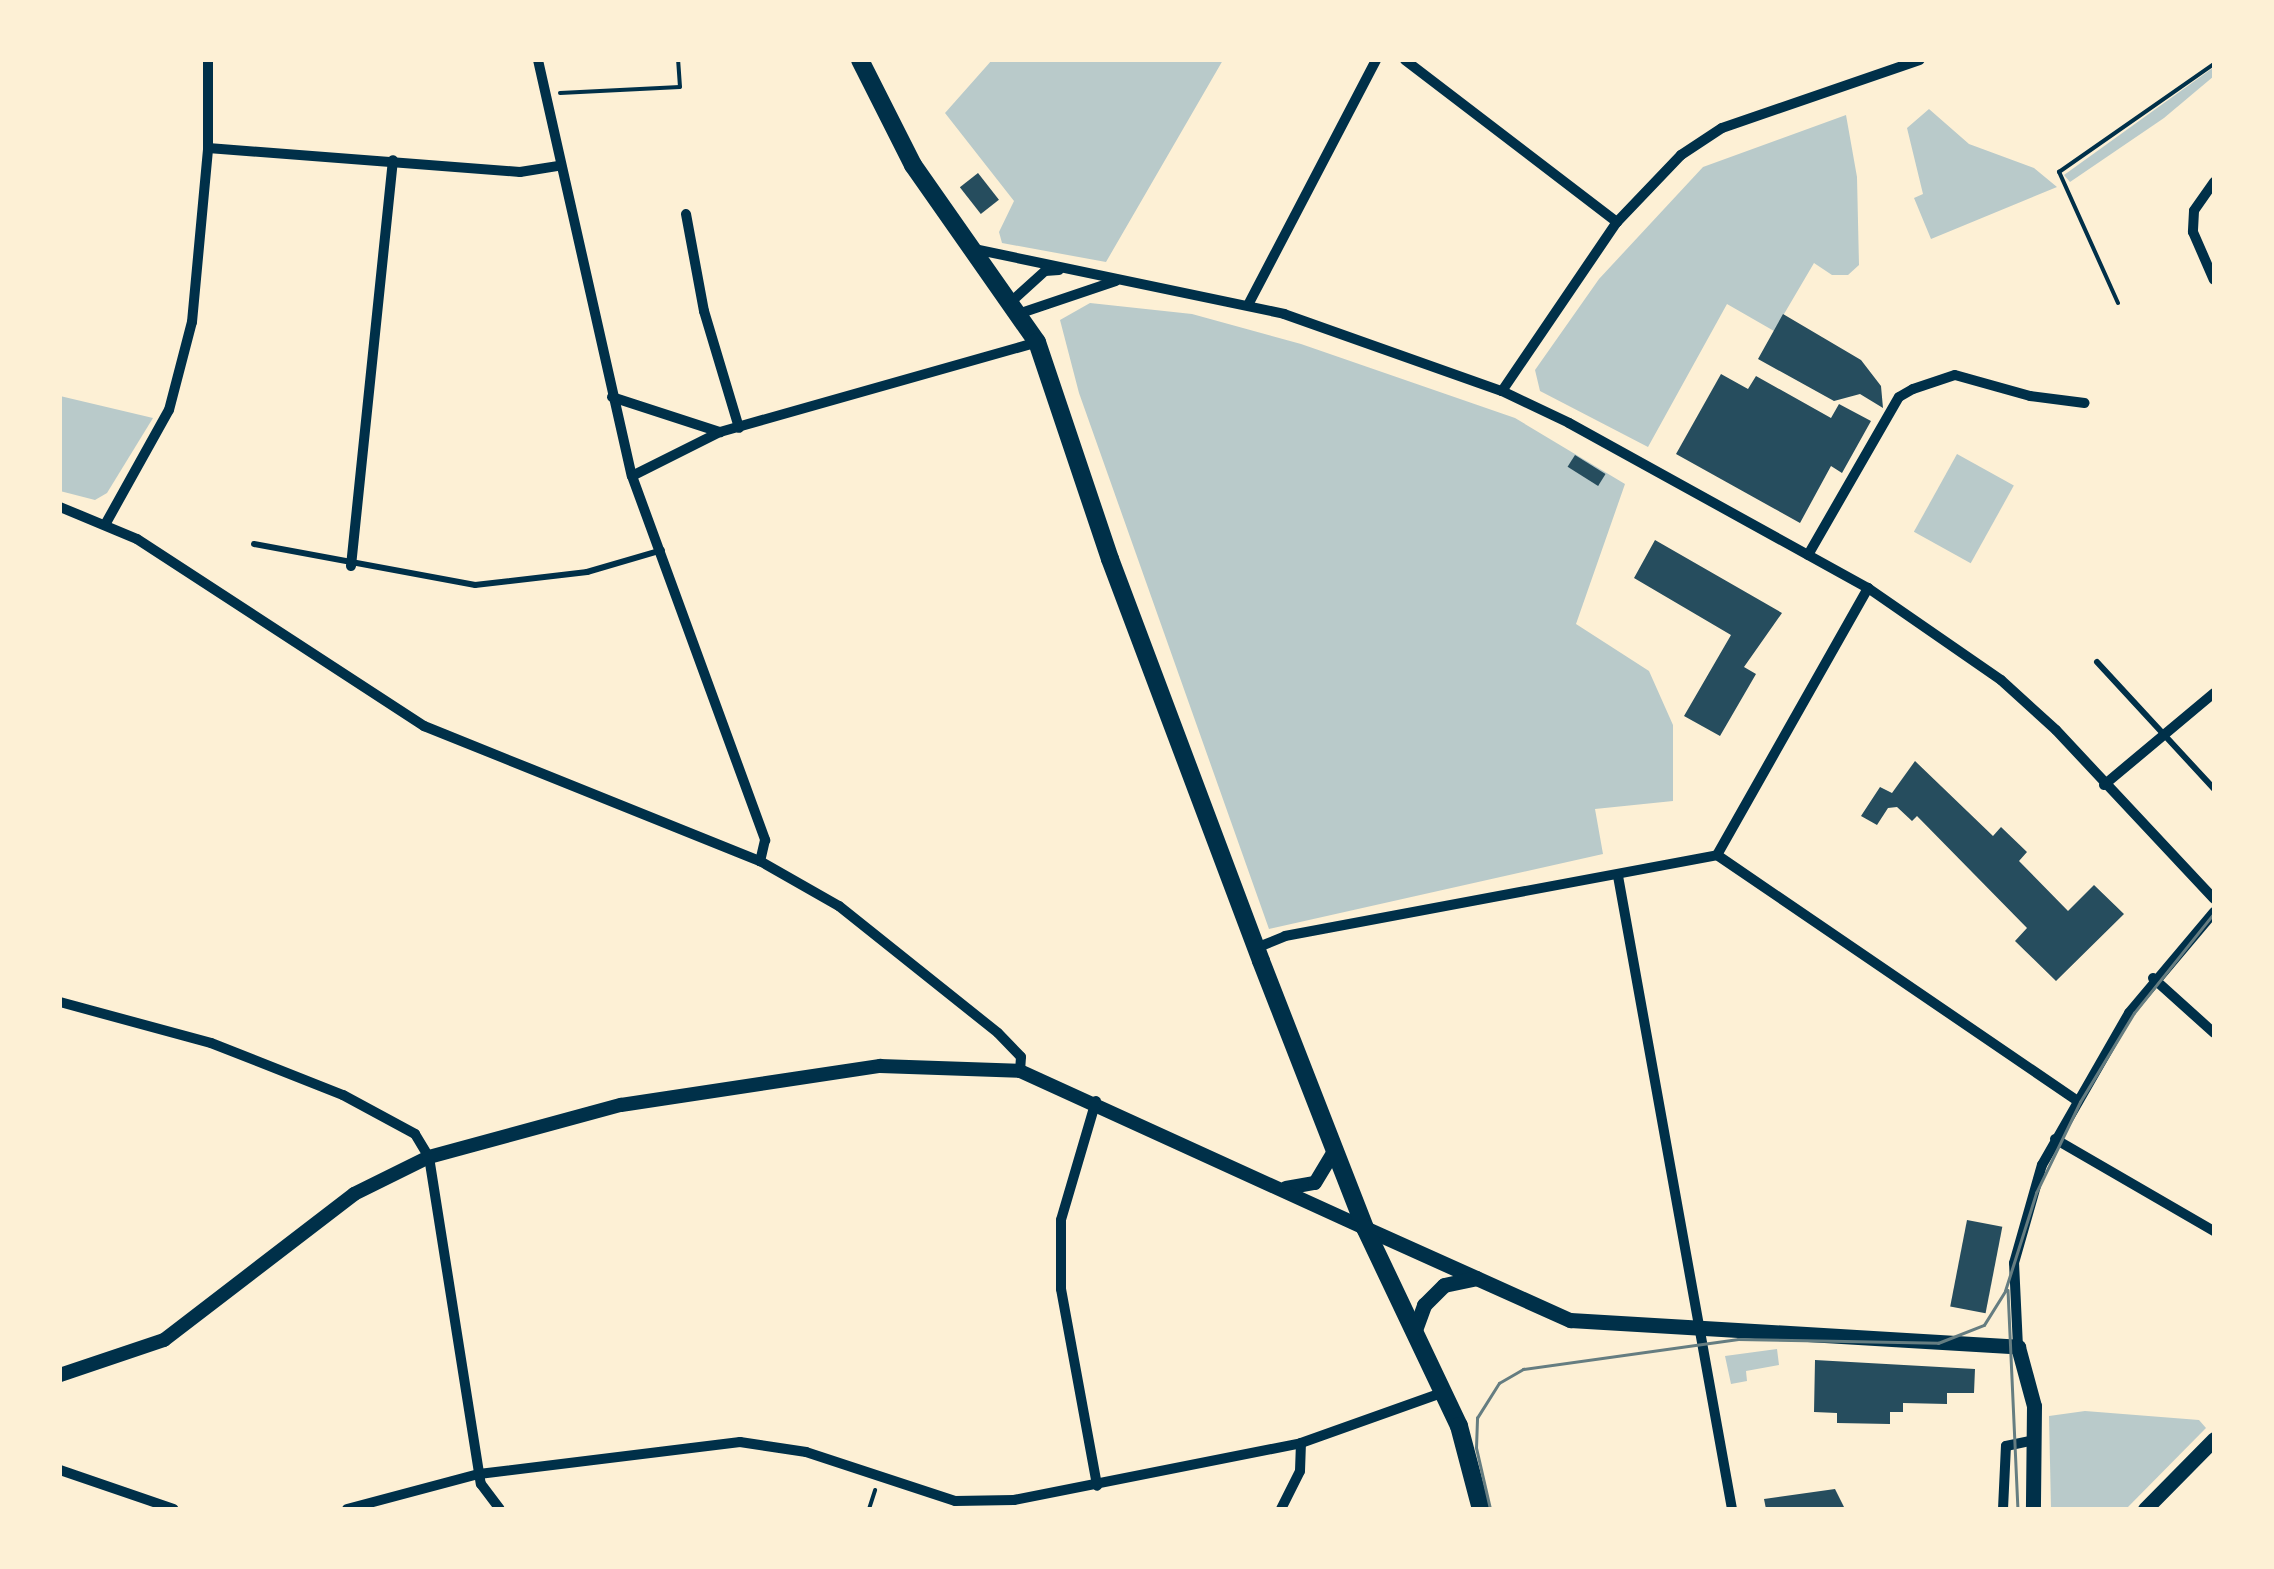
<!DOCTYPE html>
<style>
body{margin:0}
#map{position:relative;width:2274px;height:1569px;overflow:hidden;background:#fdf0d5;font-family:Barlow,sans-serif}
div>[style]{position:absolute}
.green>*{inset:0;background:#b9caca;transform-origin:0 0}
.building>*{inset:0;background:#264d5e;transform-origin:0 0}
.path>*{height:4px;margin:-2px;padding:0 2px;transform-origin:2px;border-radius:2px;background:#003049}
.service>*{height:6px;margin:-3px;padding:0 3px;transform-origin:3px;border-radius:3px;background:#003049}
.minor>*{height:10px;margin:-5px;padding:0 5px;transform-origin:5px;border-radius:5px;background:#003049}
.tertiary>*{height:14px;margin:-7px;padding:0 7px;transform-origin:7px;border-radius:7px;background:#003049}
.secondary>*{height:15px;margin:-7.5px;padding:0 7.5px;transform-origin:7.5px;border-radius:7.5px;background:#003049}
.primary>*{height:18px;margin:-9px;padding:0 9px;transform-origin:9px;border-radius:9px;background:#003049}
.tram>*{height:2.5px;margin:-1.25px;padding:0 1.25px;transform-origin:1.25px;border-radius:1.25px;background:#657d81}
span{translate:-50% -50%;white-space:nowrap;text-align:center;line-height:1.15;-webkit-text-stroke:10px #fdf0d5;paint-order:stroke}
.frame{position:absolute;inset:0;border:62px solid #fdf0d5;pointer-events:none}
</style>
<div id="map">
<div class="green">
<div style="clip-path:polygon(992px 60px,1223px 60px,1106px 262px,1002px 243px,999px 232px,1014px 201px,945px 113px)"></div>
<div style="clip-path:polygon(2214px 67px,2214px 76px,2164px 118px,2070px 182px,2064px 175px)"></div>
<div style="clip-path:polygon(1929px 109px,1969px 144px,2034px 168px,2057px 187px,1931px 239px,1914px 198px,1923px 194px,1907px 128px)"></div>
<div style="clip-path:polygon(1846px 115px,1857px 177px,1859px 265px,1848px 275px,1832px 275px,1814px 263px,1774px 331px,1727px 304px,1648px 447px,1540px 391px,1535px 370px,1599px 279px,1703px 167px)"></div>
<div style="clip-path:polygon(1090px 303px,1192px 314px,1301px 344px,1515px 418px,1625px 484px,1576px 624px,1649px 671px,1673px 725px,1673px 801px,1595px 809px,1603px 854px,1269px 929px,1079px 393px,1060px 320px)"></div>
<div style="clip-path:polygon(60px 396px,153px 418px,107px 493px,95px 500px,60px 491px)"></div>
<div style="left:1957px;top:454px;width:65px;height:89px;rotate:29deg"></div>
<div style="clip-path:polygon(1777px 1349px,1779px 1365px,1746px 1371px,1747px 1381px,1731px 1384px,1725px 1356px)"></div>
<div style="clip-path:polygon(2085px 1411px,2199px 1420px,2206px 1428px,2126px 1509px,2051px 1509px,2049px 1416px)"></div>
</div>
<div class="building">
<div style="left:978px;top:173px;width:34px;height:23px;rotate:52deg"></div>
<div style="clip-path:polygon(1783px 314px,1861px 360px,1881px 386px,1883px 408px,1860px 394px,1834px 401px,1758px 359px)"></div>
<div style="clip-path:polygon(1721px 374px,1748px 389px,1756px 376px,1831px 418px,1839px 404px,1871px 421px,1842px 473px,1831px 466px,1800px 523px,1676px 454px)"></div>
<div style="left:1575px;top:455px;width:36px;height:14px;rotate:32deg"></div>
<div style="clip-path:polygon(1655px 540px,1782px 613px,1744px 667px,1756px 674px,1720px 736px,1684px 716px,1731px 635px,1634px 578px)"></div>
<div style="clip-path:polygon(1915px 761px,1993px 836px,2001px 827px,2027px 852px,2019px 861px,2068px 911px,2094px 885px,2124px 914px,2056px 981px,2015px 941px,2027px 928px,1917px 816px,1912px 821px,1897px 807px,1888px 808px,1877px 825px,1861px 816px,1880px 787px,1892px 793px)"></div>
<div style="left:1967px;top:1220px;width:36px;height:88px;rotate:11deg"></div>
<div style="clip-path:polygon(1815px 1360px,1975px 1369px,1974px 1393px,1947px 1393px,1947px 1404px,1903px 1403px,1903px 1412px,1890px 1412px,1890px 1424px,1837px 1423px,1837px 1413px,1814px 1412px)"></div>
<div style="clip-path:polygon(1835px 1489px,1845px 1509px,1766px 1509px,1764px 1499px)"></div>
</div>
<div class="path">
<div style="left:560px;top:93px;width:120px;rotate:-2.9deg"></div>
<div style="left:680px;top:87px;width:27px;rotate:-94deg"></div>
<div style="left:2118px;top:303px;width:144px;rotate:-114.2deg"></div>
<div style="left:2059px;top:172px;width:189px;rotate:-34.9deg"></div>
<div style="left:869px;top:1509px;width:20px;rotate:-72deg"></div>
</div>
<div class="service">
<div style="left:254px;top:544px;width:225px;rotate:10.5deg"></div>
<div style="left:475px;top:585px;width:113px;rotate:-6.6deg"></div>
<div style="left:587px;top:572px;width:78px;rotate:-16.3deg"></div>
<div style="left:2097px;top:662px;width:173px;rotate:47.3deg"></div>
</div>
<div class="minor">
<div style="left:538px;top:60px;width:426px;rotate:77.3deg"></div>
<div style="left:632px;top:476px;width:388px;rotate:69.9deg"></div>
<div style="left:765px;top:840px;width:22px;rotate:103deg"></div>
<div style="left:1405px;top:60px;width:267px;rotate:37.4deg"></div>
<div style="left:208px;top:148px;width:313px;rotate:4.4deg"></div>
<div style="left:520px;top:172px;width:39px;rotate:-9deg"></div>
<div style="left:2214px;top:182px;width:35px;rotate:125deg"></div>
<div style="left:2194px;top:211px;width:21px;rotate:93deg"></div>
<div style="left:2193px;top:232px;width:52px;rotate:66.4deg"></div>
<div style="left:686px;top:214px;width:99px;rotate:79.5deg"></div>
<div style="left:704px;top:311px;width:122px;rotate:73.3deg"></div>
<div style="left:974px;top:249px;width:317px;rotate:11.8deg"></div>
<div style="left:1284px;top:314px;width:231px;rotate:19.5deg"></div>
<div style="left:1502px;top:391px;width:74px;rotate:25.5deg"></div>
<div style="left:1569px;top:423px;width:342px;rotate:28.9deg"></div>
<div style="left:1868px;top:588px;width:162px;rotate:34.7deg"></div>
<div style="left:2001px;top:680px;width:74px;rotate:42.3deg"></div>
<div style="left:2056px;top:730px;width:231px;rotate:46.9deg"></div>
<div style="left:1013px;top:300px;width:43px;rotate:-42.2deg"></div>
<div style="left:1045px;top:271px;width:14px;rotate:-4deg"></div>
<div style="left:1248px;top:305px;width:276px;rotate:-62.4deg"></div>
<div style="left:1021px;top:313px;width:100px;rotate:-18.6deg"></div>
<div style="left:1502px;top:391px;width:204px;rotate:-55.8deg"></div>
<div style="left:1617px;top:222px;width:93px;rotate:-46.3deg"></div>
<div style="left:1681px;top:155px;width:49px;rotate:-33.4deg"></div>
<div style="left:1722px;top:128px;width:209px;rotate:-19deg"></div>
<div style="left:612px;top:397px;width:114px;rotate:18deg"></div>
<div style="left:632px;top:476px;width:98px;rotate:-26.6deg"></div>
<div style="left:720px;top:432px;width:330px;rotate:-15.8deg"></div>
<div style="left:60px;top:507px;width:83px;rotate:22.6deg"></div>
<div style="left:137px;top:539px;width:343px;rotate:33.1deg"></div>
<div style="left:424px;top:726px;width:362px;rotate:21.9deg"></div>
<div style="left:760px;top:861px;width:91px;rotate:29.7deg"></div>
<div style="left:839px;top:906px;width:203px;rotate:38.6deg"></div>
<div style="left:998px;top:1033px;width:33px;rotate:46deg"></div>
<div style="left:1021px;top:1057px;width:14px;rotate:94deg"></div>
<div style="left:106px;top:523px;width:129px;rotate:-60.9deg"></div>
<div style="left:169px;top:410px;width:91px;rotate:-75.4deg"></div>
<div style="left:192px;top:322px;width:175px;rotate:-84.7deg"></div>
<div style="left:208px;top:148px;width:88px;rotate:-90deg"></div>
<div style="left:1808px;top:555px;width:182px;rotate:-60.1deg"></div>
<div style="left:1899px;top:397px;width:16px;rotate:-30deg"></div>
<div style="left:1913px;top:389px;width:44px;rotate:-18.4deg"></div>
<div style="left:1955px;top:375px;width:78px;rotate:15.6deg"></div>
<div style="left:2030px;top:396px;width:55px;rotate:7.3deg"></div>
<div style="left:351px;top:566px;width:408px;rotate:-84.1deg"></div>
<div style="left:2104px;top:785px;width:143px;rotate:-39.9deg"></div>
<div style="left:1717px;top:855px;width:435px;rotate:34.3deg"></div>
<div style="left:1717px;top:855px;width:307px;rotate:-60.5deg"></div>
<div style="left:1618px;top:876px;width:643px;rotate:79.79deg"></div>
<div style="left:1256px;top:948px;width:31px;rotate:-22deg"></div>
<div style="left:1285px;top:936px;width:440px;rotate:-10.6deg"></div>
<div style="left:2153px;top:978px;width:82px;rotate:42deg"></div>
<div style="left:60px;top:1002px;width:156px;rotate:15.2deg"></div>
<div style="left:211px;top:1043px;width:142px;rotate:21.5deg"></div>
<div style="left:343px;top:1095px;width:82px;rotate:28.4deg"></div>
<div style="left:415px;top:1134px;width:27px;rotate:59deg"></div>
<div style="left:429px;top:1157px;width:331px;rotate:81deg"></div>
<div style="left:481px;top:1484px;width:31px;rotate:53deg"></div>
<div style="left:1096px;top:1101px;width:124px;rotate:106.4deg"></div>
<div style="left:1061px;top:1220px;width:69px;rotate:90deg"></div>
<div style="left:1061px;top:1289px;width:200px;rotate:79.6deg"></div>
<div style="left:2055px;top:1139px;width:184px;rotate:30.1deg"></div>
<div style="left:2018px;top:1347px;width:84px;rotate:-92.7deg"></div>
<div style="left:2014px;top:1263px;width:102px;rotate:-74.1deg"></div>
<div style="left:2042px;top:1165px;width:175px;rotate:-60.2deg"></div>
<div style="left:2129px;top:1013px;width:132px;rotate:-49.9deg"></div>
<div style="left:60px;top:1470px;width:120px;rotate:18.9deg"></div>
<div style="left:347px;top:1509px;width:137px;rotate:-14.9deg"></div>
<div style="left:479px;top:1474px;width:263px;rotate:-7deg"></div>
<div style="left:740px;top:1442px;width:67px;rotate:8.6deg"></div>
<div style="left:806px;top:1452px;width:157px;rotate:18.2deg"></div>
<div style="left:955px;top:1501px;width:59px;rotate:-1deg"></div>
<div style="left:1014px;top:1500px;width:293px;rotate:-11.2deg"></div>
<div style="left:1301px;top:1443px;width:152px;rotate:-19.6deg"></div>
<div style="left:1281px;top:1509px;width:42px;rotate:-63.4deg"></div>
<div style="left:1300px;top:1471px;width:28px;rotate:-88deg"></div>
<div style="left:2003px;top:1509px;width:63px;rotate:-87.3deg"></div>
<div style="left:2006px;top:1446px;width:30px;rotate:-12deg"></div>
</div>
<div class="tertiary">
<div style="left:1286px;top:1188px;width:29px;rotate:-10deg"></div>
<div style="left:1315px;top:1183px;width:39px;rotate:-59deg"></div>
<div style="left:60px;top:1375px;width:110px;rotate:-18.6deg"></div>
<div style="left:164px;top:1340px;width:240px;rotate:-37.5deg"></div>
<div style="left:354px;top:1194px;width:84px;rotate:-26.3deg"></div>
<div style="left:429px;top:1157px;width:199px;rotate:-15.2deg"></div>
<div style="left:621px;top:1105px;width:262px;rotate:-8.6deg"></div>
<div style="left:880px;top:1066px;width:140px;rotate:2deg"></div>
<div style="left:1020px;top:1071px;width:379px;rotate:24.5deg"></div>
</div>
<div class="secondary">
<div style="left:1365px;top:1228px;width:225px;rotate:24.2deg"></div>
<div style="left:1570px;top:1320px;width:449px;rotate:3.4deg"></div>
<div style="left:2018px;top:1347px;width:61px;rotate:74.8deg"></div>
<div style="left:2034px;top:1406px;width:103px;rotate:90.6deg"></div>
<div style="left:1415px;top:1330px;width:27px;rotate:-70deg"></div>
<div style="left:1424px;top:1305px;width:28px;rotate:-45deg"></div>
<div style="left:1444px;top:1285px;width:33px;rotate:-12deg"></div>
<div style="left:2145px;top:1509px;width:98px;rotate:-45.4deg"></div>
</div>
<div class="primary">
<div style="left:860px;top:60px;width:118px;rotate:63.2deg"></div>
<div style="left:913px;top:165px;width:216px;rotate:55deg"></div>
<div style="left:1037px;top:342px;width:229px;rotate:71.4deg"></div>
<div style="left:1110px;top:559px;width:429px;rotate:69.4deg"></div>
<div style="left:1261px;top:961px;width:287px;rotate:68.7deg"></div>
<div style="left:1365px;top:1228px;width:219px;rotate:64.6deg"></div>
<div style="left:1459px;top:1426px;width:86px;rotate:75.2deg"></div>
</div>
<div class="tram">
<div style="left:2008px;top:1290px;width:219px;rotate:87.4deg"></div>
<div style="left:1490px;top:1509px;width:63px;rotate:-102.9deg"></div>
<div style="left:1476px;top:1448px;width:30px;rotate:-88deg"></div>
<div style="left:1477px;top:1418px;width:41px;rotate:-57.8deg"></div>
<div style="left:1499px;top:1383px;width:28px;rotate:-30deg"></div>
<div style="left:1523px;top:1369px;width:217px;rotate:-7.9deg"></div>
<div style="left:1738px;top:1339px;width:200px;rotate:1.1deg"></div>
<div style="left:1938px;top:1343px;width:49px;rotate:-21.4deg"></div>
<div style="left:1984px;top:1325px;width:40px;rotate:-58deg"></div>
<div style="left:2005px;top:1291px;width:103px;rotate:-72.4deg"></div>
<div style="left:2036px;top:1193px;width:101px;rotate:-64.2deg"></div>
<div style="left:2080px;top:1102px;width:104px;rotate:-58.8deg"></div>
<div style="left:2134px;top:1013px;width:128px;rotate:-51.3deg"></div>
</div>
<div class="frame"></div>
</div>
